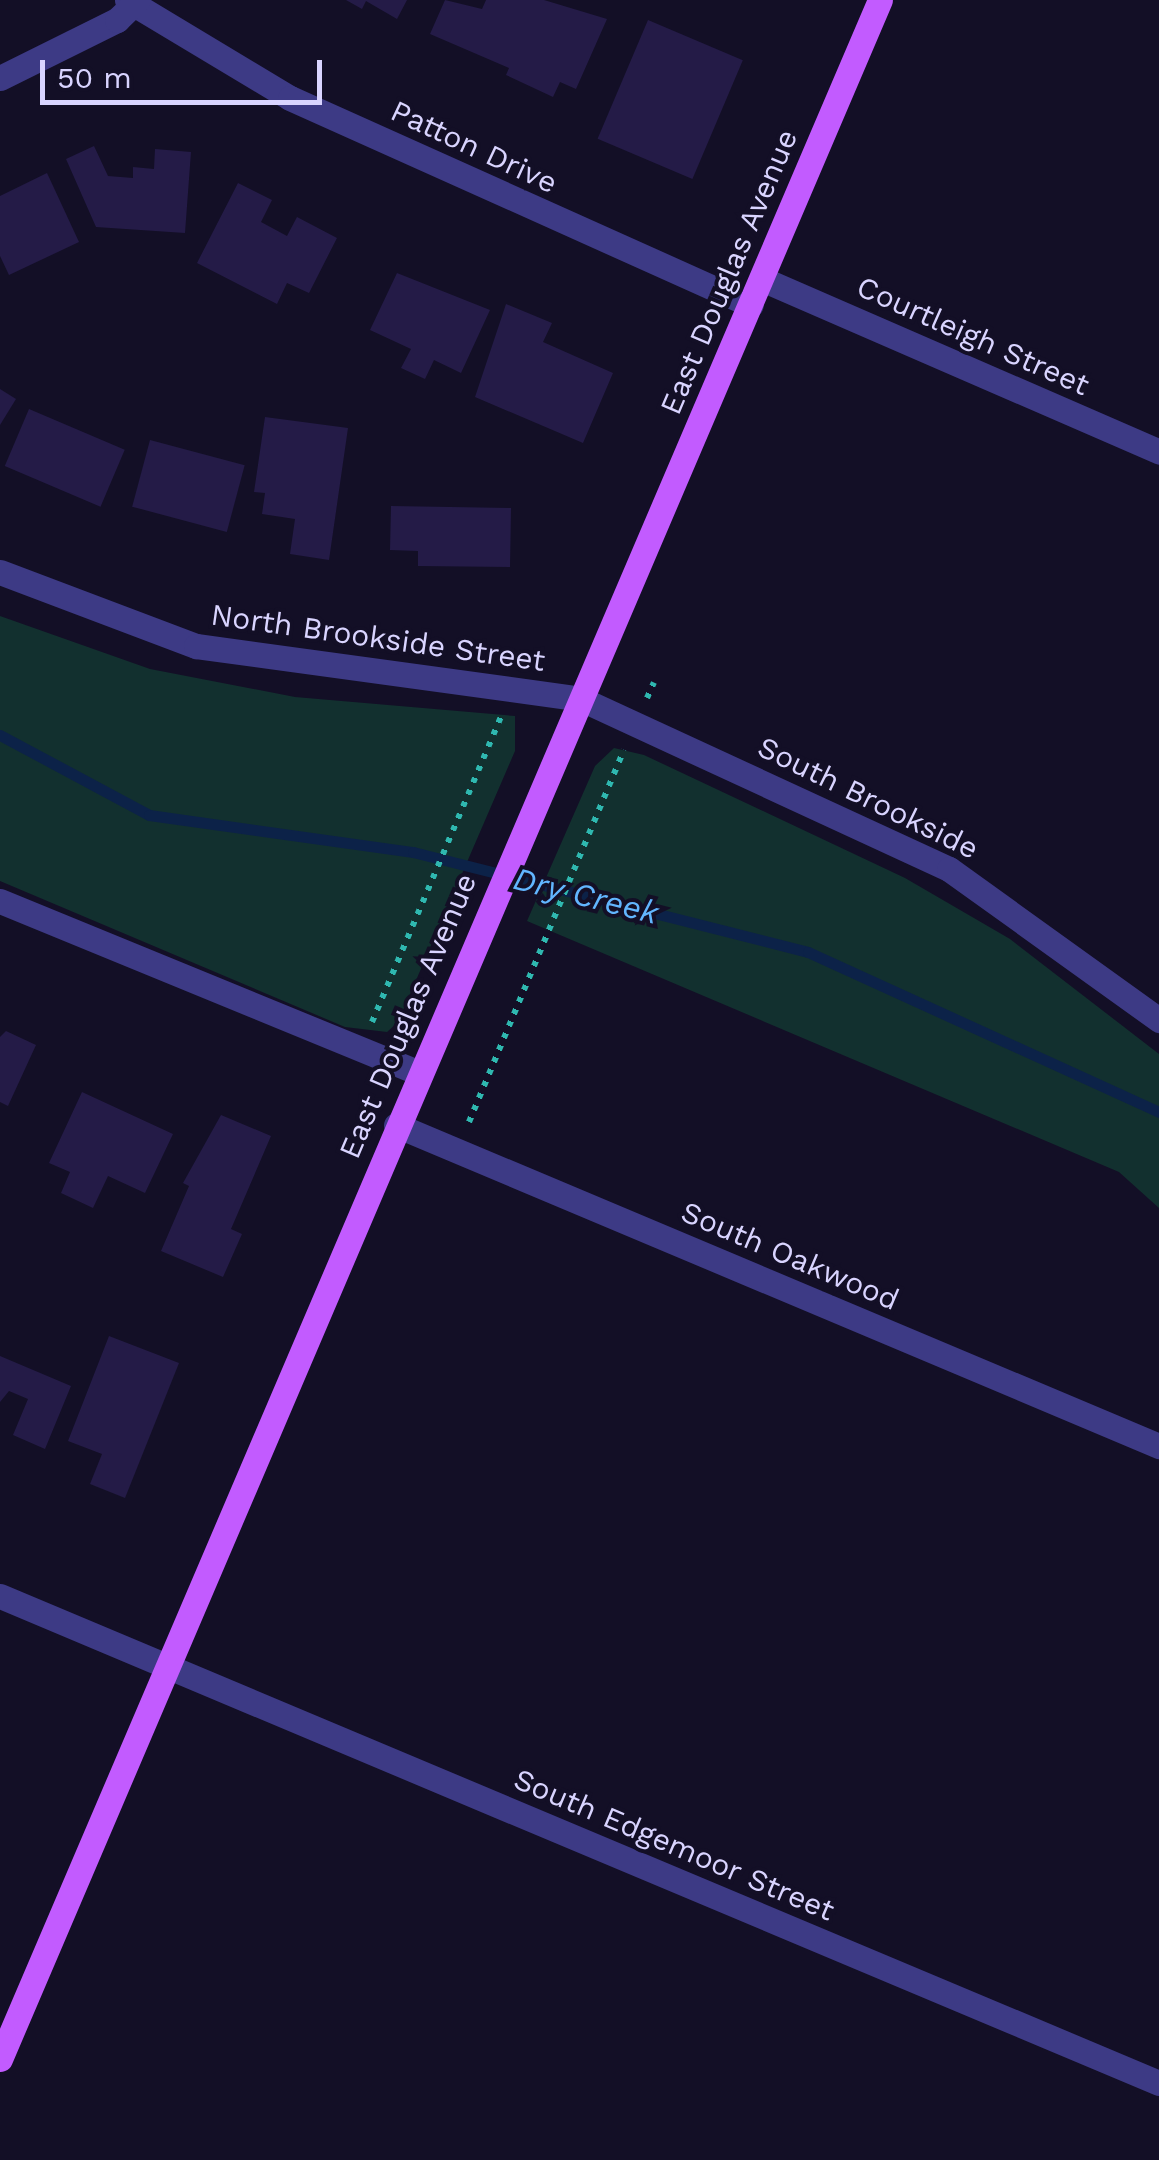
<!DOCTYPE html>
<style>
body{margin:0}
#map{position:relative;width:1159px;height:2160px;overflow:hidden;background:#130f26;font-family:"Work Sans",sans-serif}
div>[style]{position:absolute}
.green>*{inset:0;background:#12302f}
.stream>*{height:11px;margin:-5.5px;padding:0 5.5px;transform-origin:5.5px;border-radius:5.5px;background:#0c2248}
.building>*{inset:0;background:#241b47;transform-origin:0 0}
.path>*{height:6px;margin-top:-3px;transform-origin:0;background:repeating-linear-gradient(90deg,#2fb8b0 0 5px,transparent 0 13px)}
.minor>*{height:25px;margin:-12.5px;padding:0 12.5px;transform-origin:12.5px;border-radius:12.5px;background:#3d3a85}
.major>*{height:25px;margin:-12.5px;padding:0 12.5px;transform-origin:12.5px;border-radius:12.5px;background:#c25bff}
span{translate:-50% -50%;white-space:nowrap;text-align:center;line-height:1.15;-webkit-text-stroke:8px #130f26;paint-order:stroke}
.street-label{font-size:30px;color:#d9d4ff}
.water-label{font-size:32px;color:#62b6ff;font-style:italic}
.scale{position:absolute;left:40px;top:60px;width:282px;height:45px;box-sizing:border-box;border:5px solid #d9d4ff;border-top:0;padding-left:12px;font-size:30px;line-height:35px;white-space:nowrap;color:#d9d4ff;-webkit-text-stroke:8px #130f26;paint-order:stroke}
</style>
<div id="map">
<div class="green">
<div style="clip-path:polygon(0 616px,150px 669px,295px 697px,515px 716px,515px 751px,398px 1022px,387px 1032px,345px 1027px,0 881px)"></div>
<div style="clip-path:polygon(614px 748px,644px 755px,905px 878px,1010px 939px,1159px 1054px,1159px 1208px,1119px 1172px,527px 921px,595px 766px)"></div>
</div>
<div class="stream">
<div style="left:0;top:735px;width:169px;rotate:28.2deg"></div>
<div style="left:149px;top:815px;width:267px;rotate:8deg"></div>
<div style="left:413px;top:852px;width:407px;rotate:14.2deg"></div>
<div style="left:808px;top:952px;width:386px;rotate:24.5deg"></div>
</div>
<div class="building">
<div style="clip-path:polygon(346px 0,407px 0,397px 19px,366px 1px,362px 9px)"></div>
<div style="clip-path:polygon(445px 0,482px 9px,486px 0,544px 0,607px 19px,576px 89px,560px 82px,553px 97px,506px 75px,509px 68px,430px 34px)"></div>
<div style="left:648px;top:20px;width:103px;height:129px;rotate:23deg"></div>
<div style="clip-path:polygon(94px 146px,108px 176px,133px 178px,133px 167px,154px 169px,155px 149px,191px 152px,185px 233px,96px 227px,66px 159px)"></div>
<div style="clip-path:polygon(47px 173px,79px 242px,9px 275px,0 256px,0 196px)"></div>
<div style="clip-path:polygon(238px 183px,272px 200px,261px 222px,287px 236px,297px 217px,337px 238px,309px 293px,287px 283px,277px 304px,197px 263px)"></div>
<div style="clip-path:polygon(397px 273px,490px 310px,461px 373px,434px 360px,425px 379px,401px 368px,411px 349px,370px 330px)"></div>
<div style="clip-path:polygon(506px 304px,552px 323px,543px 342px,613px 373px,583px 443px,475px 397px)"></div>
<div style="clip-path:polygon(0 389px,16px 399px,0 425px)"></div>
<div style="left:29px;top:409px;width:104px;height:62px;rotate:23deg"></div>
<div style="clip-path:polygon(265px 417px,348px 428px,329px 560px,290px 554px,295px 519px,262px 514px,265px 493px,254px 492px)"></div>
<div style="left:150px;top:440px;width:98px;height:69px;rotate:15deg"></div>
<div style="clip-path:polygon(391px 506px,511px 508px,510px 567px,418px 566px,418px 551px,390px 550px)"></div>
<div style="clip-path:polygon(6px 1031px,36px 1045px,8px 1106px,0 1102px,0 1037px)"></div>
<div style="clip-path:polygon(82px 1092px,173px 1134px,145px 1193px,108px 1176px,93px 1208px,61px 1193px,70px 1172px,49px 1163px)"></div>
<div style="clip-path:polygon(221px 1115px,271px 1136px,231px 1229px,242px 1234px,223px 1277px,161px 1251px,189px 1186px,183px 1183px)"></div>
<div style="clip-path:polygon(109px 1336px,179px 1363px,125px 1498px,90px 1484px,102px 1454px,68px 1441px)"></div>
<div style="clip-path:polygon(0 1356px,71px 1386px,45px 1449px,13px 1435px,28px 1399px,9px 1391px,0 1402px)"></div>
</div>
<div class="path">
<div style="left:647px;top:698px;width:17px;rotate:-66deg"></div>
<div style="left:372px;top:1022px;width:332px;rotate:-67.1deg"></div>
<div style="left:469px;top:1122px;width:403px;rotate:-67.4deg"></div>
</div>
<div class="minor">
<div style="left:127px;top:0;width:190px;rotate:31deg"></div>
<div style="left:290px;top:98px;width:505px;rotate:24.18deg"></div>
<div style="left:0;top:78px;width:131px;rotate:-26.4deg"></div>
<div style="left:117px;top:20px;width:29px;rotate:-44deg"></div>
<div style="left:762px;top:279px;width:433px;rotate:23.5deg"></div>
<div style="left:0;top:572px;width:210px;rotate:20.7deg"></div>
<div style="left:196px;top:646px;width:389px;rotate:7.8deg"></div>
<div style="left:581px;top:699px;width:405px;rotate:24.8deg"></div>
<div style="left:949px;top:869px;width:259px;rotate:35.7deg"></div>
<div style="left:0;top:901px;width:453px;rotate:22.3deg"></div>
<div style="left:396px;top:1125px;width:828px;rotate:22.82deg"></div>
<div style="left:0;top:1596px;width:1257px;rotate:22.79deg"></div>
</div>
<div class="major">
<div style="left:0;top:2059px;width:2239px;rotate:-66.86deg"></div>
</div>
<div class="street-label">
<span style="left:474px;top:147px;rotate:25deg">Patton Drive</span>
<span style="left:729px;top:272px;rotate:-67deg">East Douglas Avenue</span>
<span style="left:973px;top:336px;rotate:24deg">Courtleigh Street</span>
<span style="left:378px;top:638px;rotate:8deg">North Brookside Street</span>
<span style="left:868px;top:798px;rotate:26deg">South Brookside</span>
<span style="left:408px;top:1016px;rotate:-67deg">East Douglas Avenue</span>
<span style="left:790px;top:1256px;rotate:23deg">South Oakwood</span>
<span style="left:674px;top:1845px;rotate:23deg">South Edgemoor Street</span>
</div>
<div class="water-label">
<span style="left:586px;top:896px;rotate:14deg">Dry Creek</span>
</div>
<div class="scale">50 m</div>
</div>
